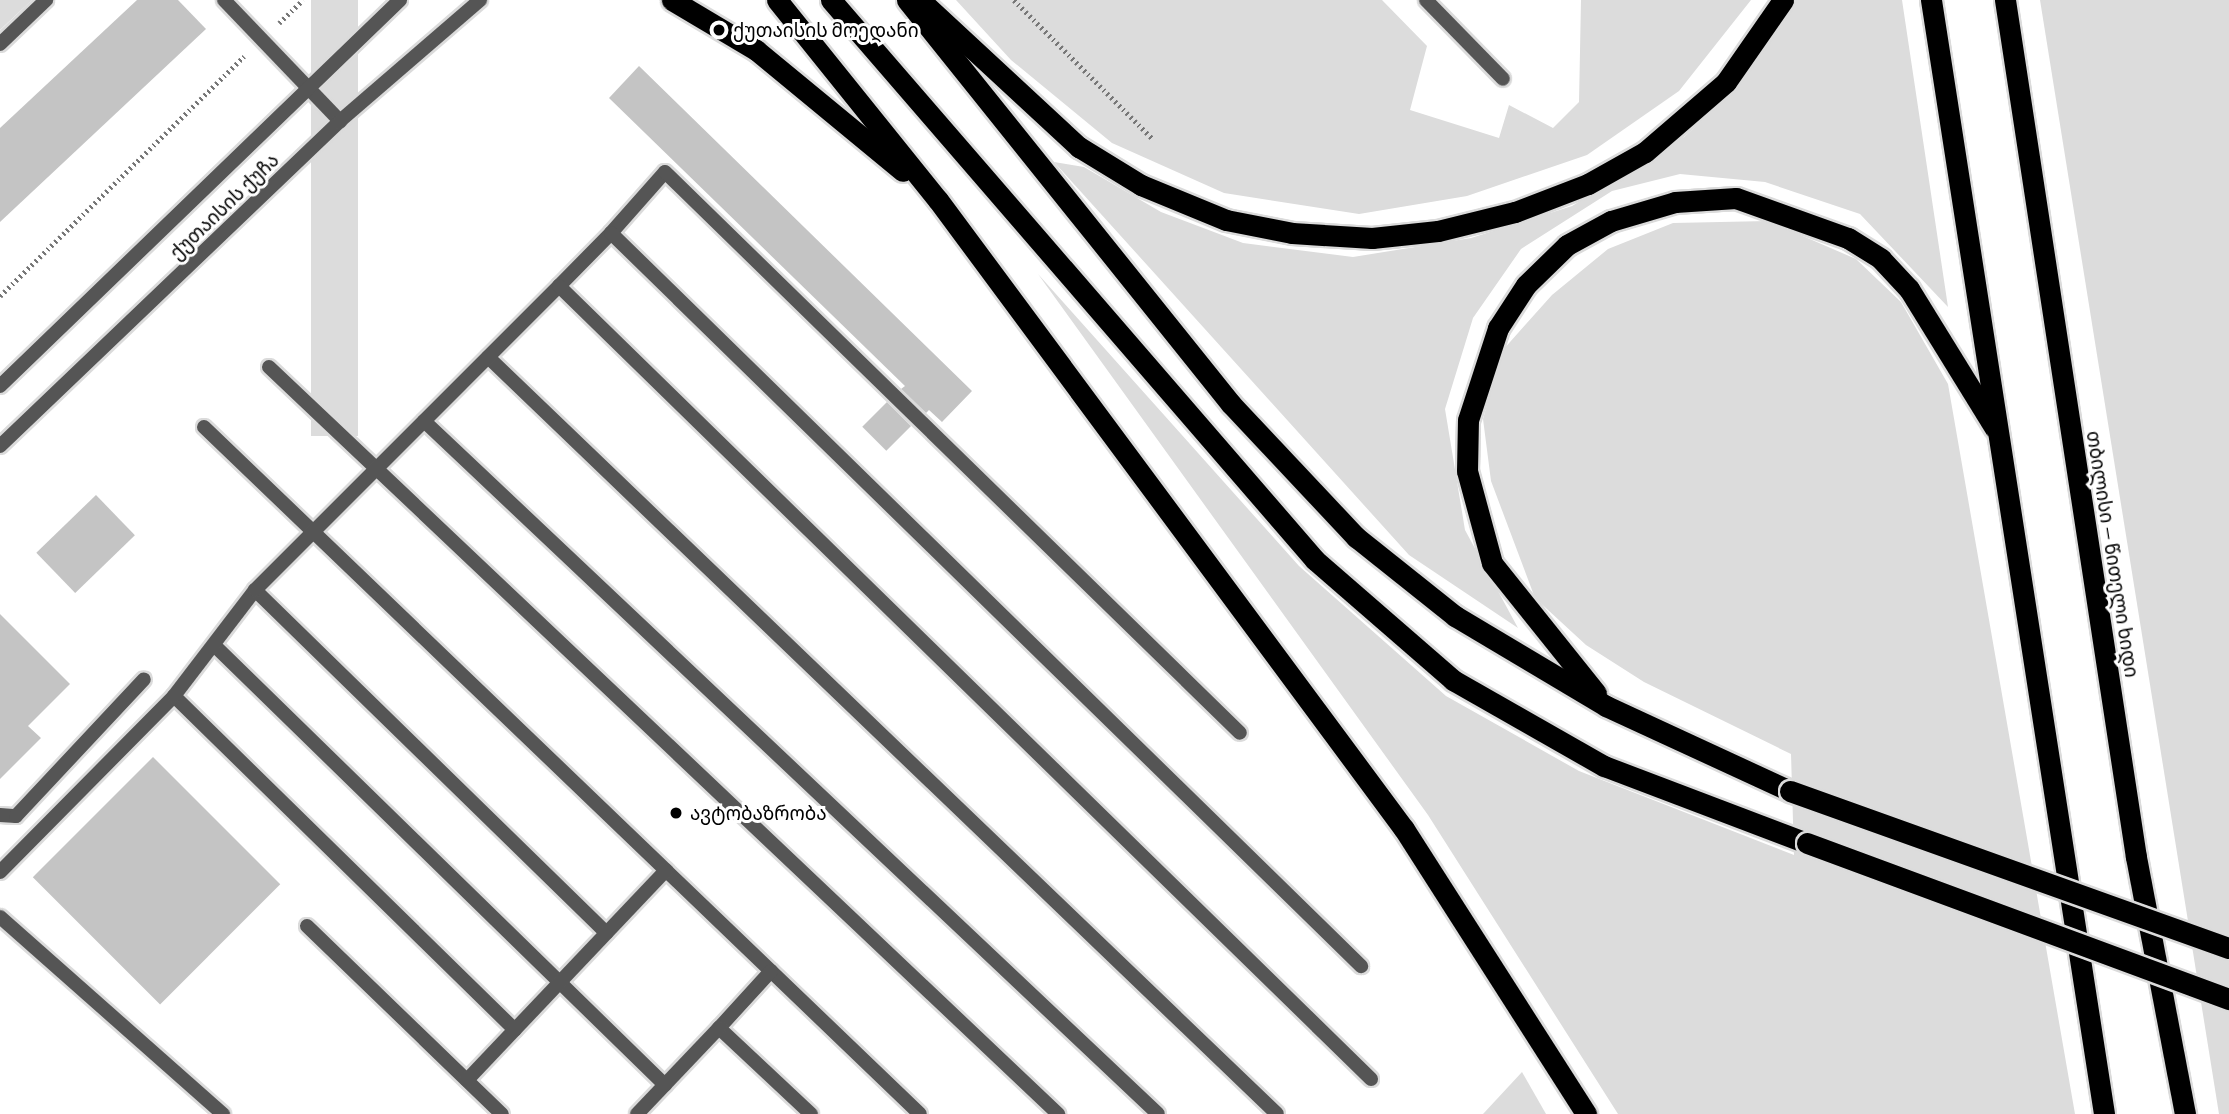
<!DOCTYPE html>
<meta charset="utf-8">
<style>
body{margin:0}
#map{position:relative;width:2229px;height:1114px;overflow:hidden;background:#fff;font-family:Barlow,"Noto Sans Georgian",sans-serif}
div>[style]{position:absolute}
.green>*{inset:0;background:#dcdcdc;transform-origin:0 0}
.building>*{inset:0;background:#c4c4c4;transform-origin:0 0}
.path>*{height:4.5px;margin-top:-2.25px;transform-origin:0;background:repeating-linear-gradient(90deg,#777 0 2px,transparent 0 5.5px)}
.roads{filter:drop-shadow(2px 0 #dbdbdb) drop-shadow(-2px 0 #dbdbdb) drop-shadow(0 2px #dbdbdb) drop-shadow(0 -2px #dbdbdb)}
.service>*{height:14px;margin:-7px;padding:0 7px;transform-origin:7px;border-radius:7px;background:#555}
.minor>*{height:14px;margin:-7px;padding:0 7px;transform-origin:7px;border-radius:7px;background:#555}
.tertiary>*{height:14px;margin:-7px;padding:0 7px;transform-origin:7px;border-radius:7px;background:#555}
.motorway>*{height:21px;margin:-10.5px;padding:0 10.5px;transform-origin:10.5px;border-radius:10.5px;background:#000}
.bridges{filter:drop-shadow(2px 0 #dbdbdb) drop-shadow(-2px 0 #dbdbdb) drop-shadow(0 2px #dbdbdb) drop-shadow(0 -2px #dbdbdb)}
.motorway-bridge>*{height:21px;margin:-10.5px;padding:0 10.5px;transform-origin:10.5px;border-radius:10.5px;background:#000}
.dots>*{width:19px;height:19px;translate:-50% -50%;box-sizing:border-box;border:4px solid #fff;border-radius:50%}
span{translate:-50% -50%;white-space:nowrap;text-align:center;line-height:1.15;-webkit-text-stroke:6px #fff;paint-order:stroke}
.poi-label{font-size:19px;color:#000}
.left{translate:0 -50%;text-align:left}
.street-label{font-size:19px;color:#000}
</style>
<div id="map">
<div class="green">
<div style="clip-path:polygon(0 0,32px 0,0 30px)"></div>
<div style="left:311px;top:0;width:47px;height:436px"></div>
<div style="clip-path:polygon(956px 0,1382px 0,1427px 46px,1410px 110px,1499px 138px,1509px 105px,1553px 128px,1579px 102px,1581px 0,1751px 0,1679px 91px,1587px 155px,1467px 196px,1359px 214px,1224px 193px,1112px 143px,1011px 60px)"></div>
<div style="clip-path:polygon(1796px 0,1902px 0,1948px 307px,1860px 214px,1765px 182px,1680px 174px,1612px 191px,1521px 249px,1473px 318px,1445px 409px,1465px 530px,1518px 628px,1409px 555px,1054px 162px,1084px 167px,1161px 212px,1243px 243px,1353px 257px,1471px 238px,1572px 206px,1684px 137px,1738px 88px)"></div>
<div style="clip-path:polygon(2040px 0,2229px 0,2229px 1114px,2219px 1114px)"></div>
<div style="clip-path:polygon(1768px 221px,1856px 259px,1901px 302px,1948px 384px,2075px 1114px,1618px 1114px,1428px 815px,1038px 274px,1299px 566px,1446px 696px,1579px 771px,1794px 855px,1791px 754px,1644px 682px,1586px 645px,1535px 598px,1491px 481px,1483px 419px,1502px 351px,1552px 295px,1608px 249px,1673px 223px)"></div>
<div style="clip-path:polygon(1522px 1072px,1546px 1114px,1483px 1114px)"></div>
</div>
<div class="building">
<div style="clip-path:polygon(137px 0,178px 0,206px 29px,0 222px,0 128px)"></div>
<div style="clip-path:polygon(639px 66px,972px 391px,942px 422px,929px 410px,926px 413px,901px 389px,905px 386px,609px 98px)"></div>
<div style="left:887px;top:402px;width:34px;height:35px;rotate:45deg"></div>
<div style="left:96px;top:495px;width:56px;height:83px;rotate:46deg"></div>
<div style="clip-path:polygon(0 614px,70px 684px,28px 726px,41px 738px,0 779px)"></div>
<div style="left:153px;top:757px;width:180px;height:170px;rotate:45deg"></div>
</div>
<div class="path">
<div style="left:1014px;top:0;width:197px;rotate:45deg"></div>
<div style="left:279px;top:23px;width:33px;rotate:-44deg"></div>
<div style="left:0;top:296px;width:342px;rotate:-44.5deg"></div>
</div>
<div class="roads">
<div class="service">
<div style="left:1426px;top:0;width:110px;rotate:45.7deg"></div>
<div style="left:611px;top:233px;width:81px;rotate:-48.5deg"></div>
<div style="left:665px;top:172px;width:803px;rotate:44.29deg"></div>
<div style="left:559px;top:286px;width:74px;rotate:-45.5deg"></div>
<div style="left:611px;top:233px;width:1049px;rotate:44.34deg"></div>
<div style="left:488px;top:357px;width:1093px;rotate:43.81deg"></div>
<div style="left:269px;top:367px;width:1087px;rotate:43.43deg"></div>
<div style="left:424px;top:421px;width:1009px;rotate:43.35deg"></div>
<div style="left:204px;top:427px;width:992px;rotate:43.82deg"></div>
<div style="left:255px;top:590px;width:491px;rotate:44.3deg"></div>
<div style="left:214px;top:645px;width:630px;rotate:44.29deg"></div>
<div style="left:174px;top:696px;width:477px;rotate:44.4deg"></div>
<div style="left:0;top:815px;width:16px;rotate:4deg"></div>
<div style="left:16px;top:816px;width:187px;rotate:-46.9deg"></div>
<div style="left:0;top:872px;width:247px;rotate:-45.3deg"></div>
<div style="left:174px;top:696px;width:133px;rotate:-52.6deg"></div>
<div style="left:255px;top:590px;width:430px;rotate:-45deg"></div>
<div style="left:559px;top:286px;width:1135px;rotate:44.32deg"></div>
<div style="left:0;top:917px;width:298px;rotate:41.5deg"></div>
<div style="left:307px;top:926px;width:271px;rotate:44deg"></div>
<div style="left:771px;top:971px;width:77px;rotate:132.4deg"></div>
<div style="left:719px;top:1028px;width:126px;rotate:43.1deg"></div>
<div style="left:467px;top:1080px;width:289px;rotate:-46.5deg"></div>
<div style="left:637px;top:1114px;width:119px;rotate:-46.4deg"></div>
</div>
<div class="minor">
<div style="left:224px;top:0;width:168px;rotate:46.2deg"></div>
<div style="left:0;top:44px;width:64px;rotate:-43.7deg"></div>
</div>
<div class="tertiary">
<div style="left:0;top:386px;width:556px;rotate:-43.98deg"></div>
<div style="left:0;top:446px;width:470px;rotate:-43.7deg"></div>
<div style="left:340px;top:121px;width:185px;rotate:-40.8deg"></div>
</div>
<div class="motorway">
<div style="left:672px;top:0;width:98px;rotate:30.8deg"></div>
<div style="left:756px;top:50px;width:190px;rotate:39.5deg"></div>
<div style="left:777px;top:0;width:257px;rotate:51.2deg"></div>
<div style="left:938px;top:200px;width:783px;rotate:53.47deg"></div>
<div style="left:1404px;top:829px;width:338px;rotate:57.4deg"></div>
<div style="left:831px;top:0;width:740px;rotate:49.16deg"></div>
<div style="left:1315px;top:560px;width:183px;rotate:41deg"></div>
<div style="left:1453px;top:680px;width:174px;rotate:29.7deg"></div>
<div style="left:1604px;top:766px;width:217px;rotate:20.8deg"></div>
<div style="left:907px;top:0;width:518px;rotate:51.27deg"></div>
<div style="left:1231px;top:404px;width:183px;rotate:46.8deg"></div>
<div style="left:1356px;top:537px;width:127px;rotate:38.6deg"></div>
<div style="left:1455px;top:616px;width:176px;rotate:30.8deg"></div>
<div style="left:1606px;top:706px;width:203px;rotate:24.8deg"></div>
<div style="left:920px;top:0;width:217px;rotate:42.8deg"></div>
<div style="left:1079px;top:147px;width:73px;rotate:31.5deg"></div>
<div style="left:1141px;top:185px;width:92px;rotate:22.4deg"></div>
<div style="left:1226px;top:220px;width:67px;rotate:11.1deg"></div>
<div style="left:1292px;top:233px;width:80px;rotate:3.6deg"></div>
<div style="left:1372px;top:238px;width:66px;rotate:-6.1deg"></div>
<div style="left:1438px;top:231px;width:79px;rotate:-13.9deg"></div>
<div style="left:1515px;top:212px;width:78px;rotate:-21deg"></div>
<div style="left:1588px;top:184px;width:65px;rotate:-29.3deg"></div>
<div style="left:1645px;top:152px;width:107px;rotate:-40.8deg"></div>
<div style="left:1726px;top:82px;width:100px;rotate:-55.2deg"></div>
<div style="left:1931px;top:0;width:1127px;rotate:81.17deg"></div>
<div style="left:2005px;top:0;width:867px;rotate:81.31deg"></div>
<div style="left:2136px;top:857px;width:262px;rotate:79.2deg"></div>
<div style="left:1596px;top:693px;width:166px;rotate:-128.7deg"></div>
<div style="left:1492px;top:563px;width:95px;rotate:-105.2deg"></div>
<div style="left:1467px;top:471px;width:51px;rotate:-88.9deg"></div>
<div style="left:1468px;top:420px;width:97px;rotate:-71.9deg"></div>
<div style="left:1498px;top:328px;width:51px;rotate:-56.9deg"></div>
<div style="left:1526px;top:285px;width:57px;rotate:-44.3deg"></div>
<div style="left:1567px;top:245px;width:50px;rotate:-28.6deg"></div>
<div style="left:1611px;top:221px;width:67px;rotate:-16.5deg"></div>
<div style="left:1675px;top:202px;width:61px;rotate:-3.8deg"></div>
<div style="left:1736px;top:198px;width:119px;rotate:19.7deg"></div>
<div style="left:1848px;top:238px;width:39px;rotate:32deg"></div>
<div style="left:1881px;top:259px;width:41px;rotate:47deg"></div>
<div style="left:1909px;top:289px;width:163px;rotate:58.3deg"></div>
</div>
</div>
<div class="bridges">
<div class="motorway-bridge">
<div style="left:1790px;top:791px;width:466px;rotate:19.7deg"></div>
<div style="left:1807px;top:843px;width:450px;rotate:20.3deg"></div>
</div>
</div>
<div class="dots">
<div style="left:719px;top:30px;background:#000"></div>
<div style="left:676px;top:813px;background:#000"></div>
</div>
<div class="poi-label">
<span class="left" style="left:733px;top:30px">ქუთაისის მოედანი</span>
<span class="left" style="left:690px;top:813px">ავტობაზრობა</span>
</div>
<div class="street-label">
<span style="left:224px;top:206px;rotate:-44deg">ქუთაისის ქუჩა</span>
<span style="left:2113px;top:554px;rotate:81deg">თბილისი — წითელი ხიდი</span>
</div>
</div>
